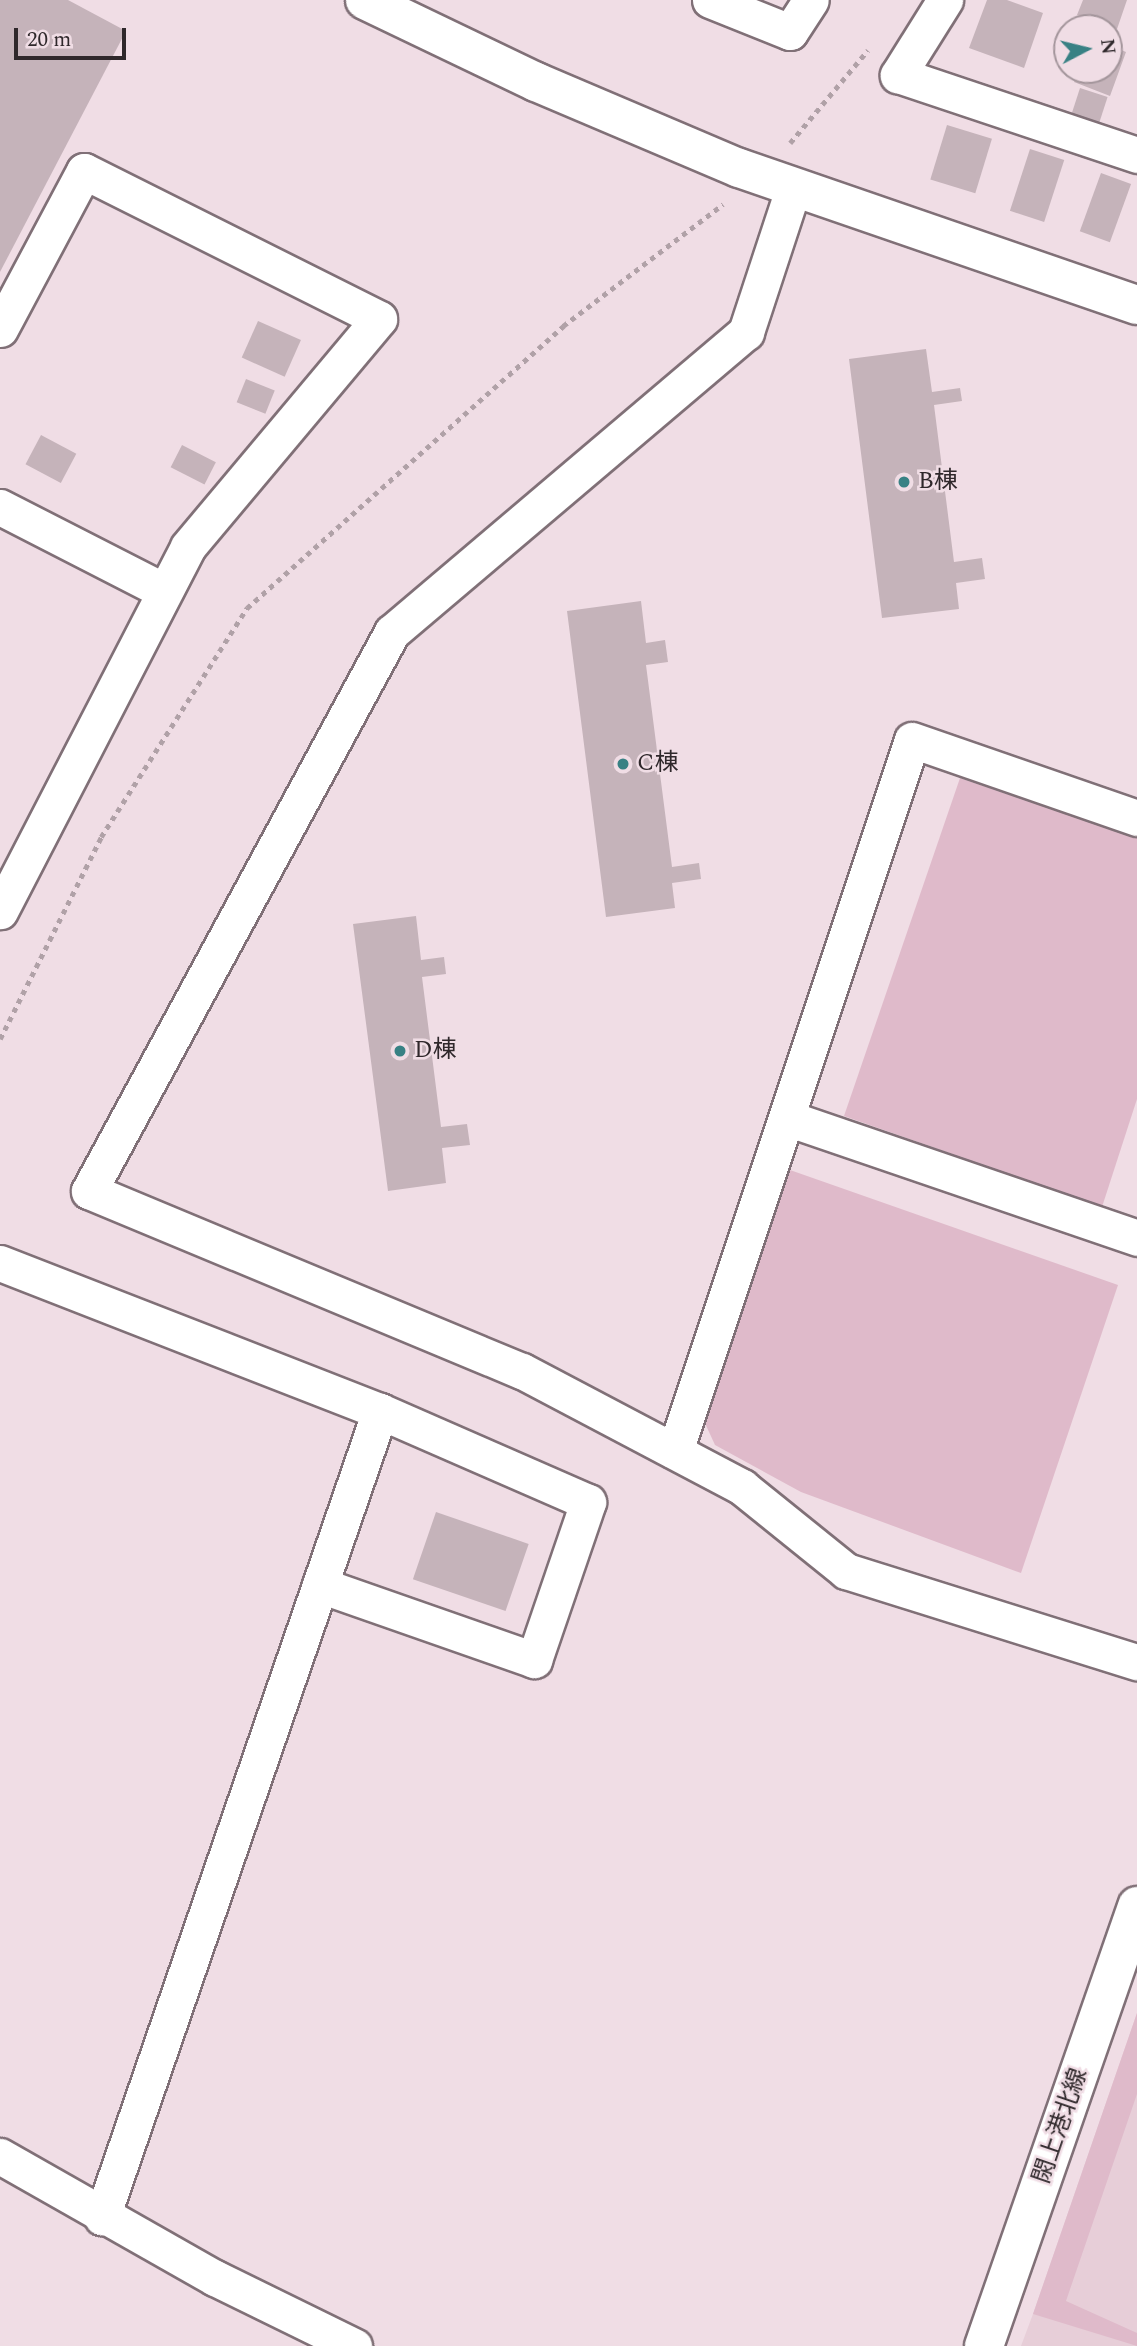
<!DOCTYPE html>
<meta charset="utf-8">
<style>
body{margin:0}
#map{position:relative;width:1137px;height:2346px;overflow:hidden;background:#f0dde5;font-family:Spectral,"Noto Sans JP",serif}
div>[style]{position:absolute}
.built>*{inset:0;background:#e7ced8}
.green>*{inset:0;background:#dfbaca}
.building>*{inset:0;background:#c5b3ba;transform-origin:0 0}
.path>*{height:4.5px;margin-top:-2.25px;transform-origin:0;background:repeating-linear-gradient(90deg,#b0a1a7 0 5px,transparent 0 10px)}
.roads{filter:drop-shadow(2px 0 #807077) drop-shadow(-2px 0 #807077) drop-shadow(0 2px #807077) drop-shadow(0 -2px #807077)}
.street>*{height:35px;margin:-17.5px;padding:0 17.5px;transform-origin:17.5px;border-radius:17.5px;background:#fff}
.secondary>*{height:38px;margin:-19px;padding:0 19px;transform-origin:19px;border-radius:19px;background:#fff}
.dots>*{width:19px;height:19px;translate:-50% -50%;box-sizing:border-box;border:4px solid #f0dde5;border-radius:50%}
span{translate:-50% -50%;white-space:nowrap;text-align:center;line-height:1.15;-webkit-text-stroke:5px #f0dde5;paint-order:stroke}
.poi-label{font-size:24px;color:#2f282b}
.left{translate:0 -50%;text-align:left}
.street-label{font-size:24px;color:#2f282b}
.north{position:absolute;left:1053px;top:14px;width:70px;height:70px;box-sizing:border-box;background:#f0dde5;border:2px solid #a3959b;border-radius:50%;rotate:83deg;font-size:19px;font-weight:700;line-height:28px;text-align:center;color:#2f282b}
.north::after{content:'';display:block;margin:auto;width:24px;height:32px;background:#388184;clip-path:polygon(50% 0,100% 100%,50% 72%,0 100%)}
.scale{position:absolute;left:14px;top:28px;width:112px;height:32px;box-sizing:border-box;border:4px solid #2f282b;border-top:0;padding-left:9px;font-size:21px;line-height:24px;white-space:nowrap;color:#2f282b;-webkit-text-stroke:5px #f0dde5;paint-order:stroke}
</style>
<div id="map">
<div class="built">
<div style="clip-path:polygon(1137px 2013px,1137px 2346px,1021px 2346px,1033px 2314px)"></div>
</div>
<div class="green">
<div style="clip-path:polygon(960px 778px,1137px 838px,1137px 1099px,1102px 1207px,844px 1116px)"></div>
<div style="clip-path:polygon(790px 1170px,1118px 1285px,1021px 1573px,801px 1492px,715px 1445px,704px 1421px)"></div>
<div style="clip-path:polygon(1137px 2013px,1137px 2094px,1066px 2301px,1137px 2333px,1137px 2346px,1033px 2314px)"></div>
</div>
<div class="building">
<div style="clip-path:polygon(0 0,68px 0,126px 31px,0 272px)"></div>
<div style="clip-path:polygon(987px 0,1007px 0,1043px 13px,1024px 68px,969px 48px)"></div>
<div style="clip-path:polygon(1083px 0,1127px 0,1117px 29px,1077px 15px)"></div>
<div style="clip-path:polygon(1109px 45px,1126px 52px,1110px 96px,1074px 82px,1078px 70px,1109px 70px)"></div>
<div style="left:1080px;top:88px;width:29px;height:27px;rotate:18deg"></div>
<div style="left:947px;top:125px;width:47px;height:57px;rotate:17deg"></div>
<div style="left:1030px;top:149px;width:36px;height:65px;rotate:18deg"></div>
<div style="left:1101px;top:173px;width:32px;height:62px;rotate:20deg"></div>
<div style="left:258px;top:321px;width:47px;height:40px;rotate:24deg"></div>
<div style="clip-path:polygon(926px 349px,932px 392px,960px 388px,962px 401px,934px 405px,954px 562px,982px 558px,985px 579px,956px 583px,959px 609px,882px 618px,849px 359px)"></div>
<div style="left:246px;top:379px;width:31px;height:25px;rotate:22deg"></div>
<div style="left:41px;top:435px;width:40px;height:33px;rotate:28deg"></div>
<div style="left:182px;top:445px;width:38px;height:25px;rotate:27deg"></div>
<div style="clip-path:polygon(641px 601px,646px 643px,665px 640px,668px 662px,646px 665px,672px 867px,699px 863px,701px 879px,672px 883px,675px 908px,606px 917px,567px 611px)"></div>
<div style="clip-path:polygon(416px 916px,421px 960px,444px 957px,446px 974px,422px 977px,441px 1127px,467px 1124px,470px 1145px,442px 1148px,446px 1183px,388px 1191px,353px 924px)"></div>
<div style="left:436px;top:1512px;width:98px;height:71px;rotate:19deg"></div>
</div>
<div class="path">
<div style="left:790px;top:143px;width:121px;rotate:-50deg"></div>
<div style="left:0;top:1039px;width:226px;rotate:-63.4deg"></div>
<div style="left:101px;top:837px;width:272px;rotate:-57.5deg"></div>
<div style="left:247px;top:608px;width:424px;rotate:-41.7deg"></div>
<div style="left:563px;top:326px;width:201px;rotate:-37.3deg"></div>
</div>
<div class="roads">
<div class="street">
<div style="left:710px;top:0;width:86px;rotate:21.8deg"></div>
<div style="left:790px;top:32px;width:38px;rotate:-57deg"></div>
<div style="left:945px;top:0;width:89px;rotate:122.1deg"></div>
<div style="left:898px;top:75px;width:252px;rotate:18.5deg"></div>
<div style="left:793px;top:189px;width:151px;rotate:108.2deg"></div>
<div style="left:746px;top:332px;width:464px;rotate:139.7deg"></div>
<div style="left:392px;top:632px;width:636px;rotate:118.46deg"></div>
<div style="left:89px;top:1191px;width:469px;rotate:22.6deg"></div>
<div style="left:522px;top:1371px;width:249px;rotate:27.8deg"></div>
<div style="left:742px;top:1487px;width:134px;rotate:38.9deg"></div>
<div style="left:846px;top:1571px;width:305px;rotate:17.4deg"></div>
<div style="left:0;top:329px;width:179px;rotate:-62deg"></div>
<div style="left:84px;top:171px;width:330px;rotate:26.6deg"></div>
<div style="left:379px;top:319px;width:297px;rotate:130deg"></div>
<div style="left:188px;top:547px;width:410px;rotate:117.3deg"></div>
<div style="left:0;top:507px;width:184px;rotate:27.1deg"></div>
<div style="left:787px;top:1118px;width:370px;rotate:18.9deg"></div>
<div style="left:0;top:1263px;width:408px;rotate:21.3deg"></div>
<div style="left:380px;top:1411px;width:853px;rotate:109.03deg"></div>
<div style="left:675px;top:1451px;width:749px;rotate:-71.57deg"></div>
<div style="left:912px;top:740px;width:238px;rotate:19.1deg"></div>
<div style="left:320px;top:1585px;width:227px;rotate:19.3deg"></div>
<div style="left:534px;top:1660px;width:167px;rotate:-71.1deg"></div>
<div style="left:588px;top:1502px;width:227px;rotate:-156.4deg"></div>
<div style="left:0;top:2156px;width:247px;rotate:29.6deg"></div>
<div style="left:215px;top:2278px;width:155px;rotate:26.1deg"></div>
</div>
<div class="secondary">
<div style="left:365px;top:0;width:190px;rotate:25.6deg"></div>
<div style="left:536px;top:82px;width:220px;rotate:23deg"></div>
<div style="left:739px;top:168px;width:421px;rotate:19deg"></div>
<div style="left:984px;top:2346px;width:466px;rotate:-70.8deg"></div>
</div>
</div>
<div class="dots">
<div style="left:904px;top:482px;background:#388184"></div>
<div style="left:623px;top:764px;background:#388184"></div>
<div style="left:400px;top:1051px;background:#388184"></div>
</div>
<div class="poi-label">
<span class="left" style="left:918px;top:482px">B棟</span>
<span class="left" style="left:637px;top:764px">C棟</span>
<span class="left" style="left:414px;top:1051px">D棟</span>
</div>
<div class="street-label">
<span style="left:1061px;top:2126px;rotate:-71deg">閖上港北線</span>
</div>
<div class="north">N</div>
<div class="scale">20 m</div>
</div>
